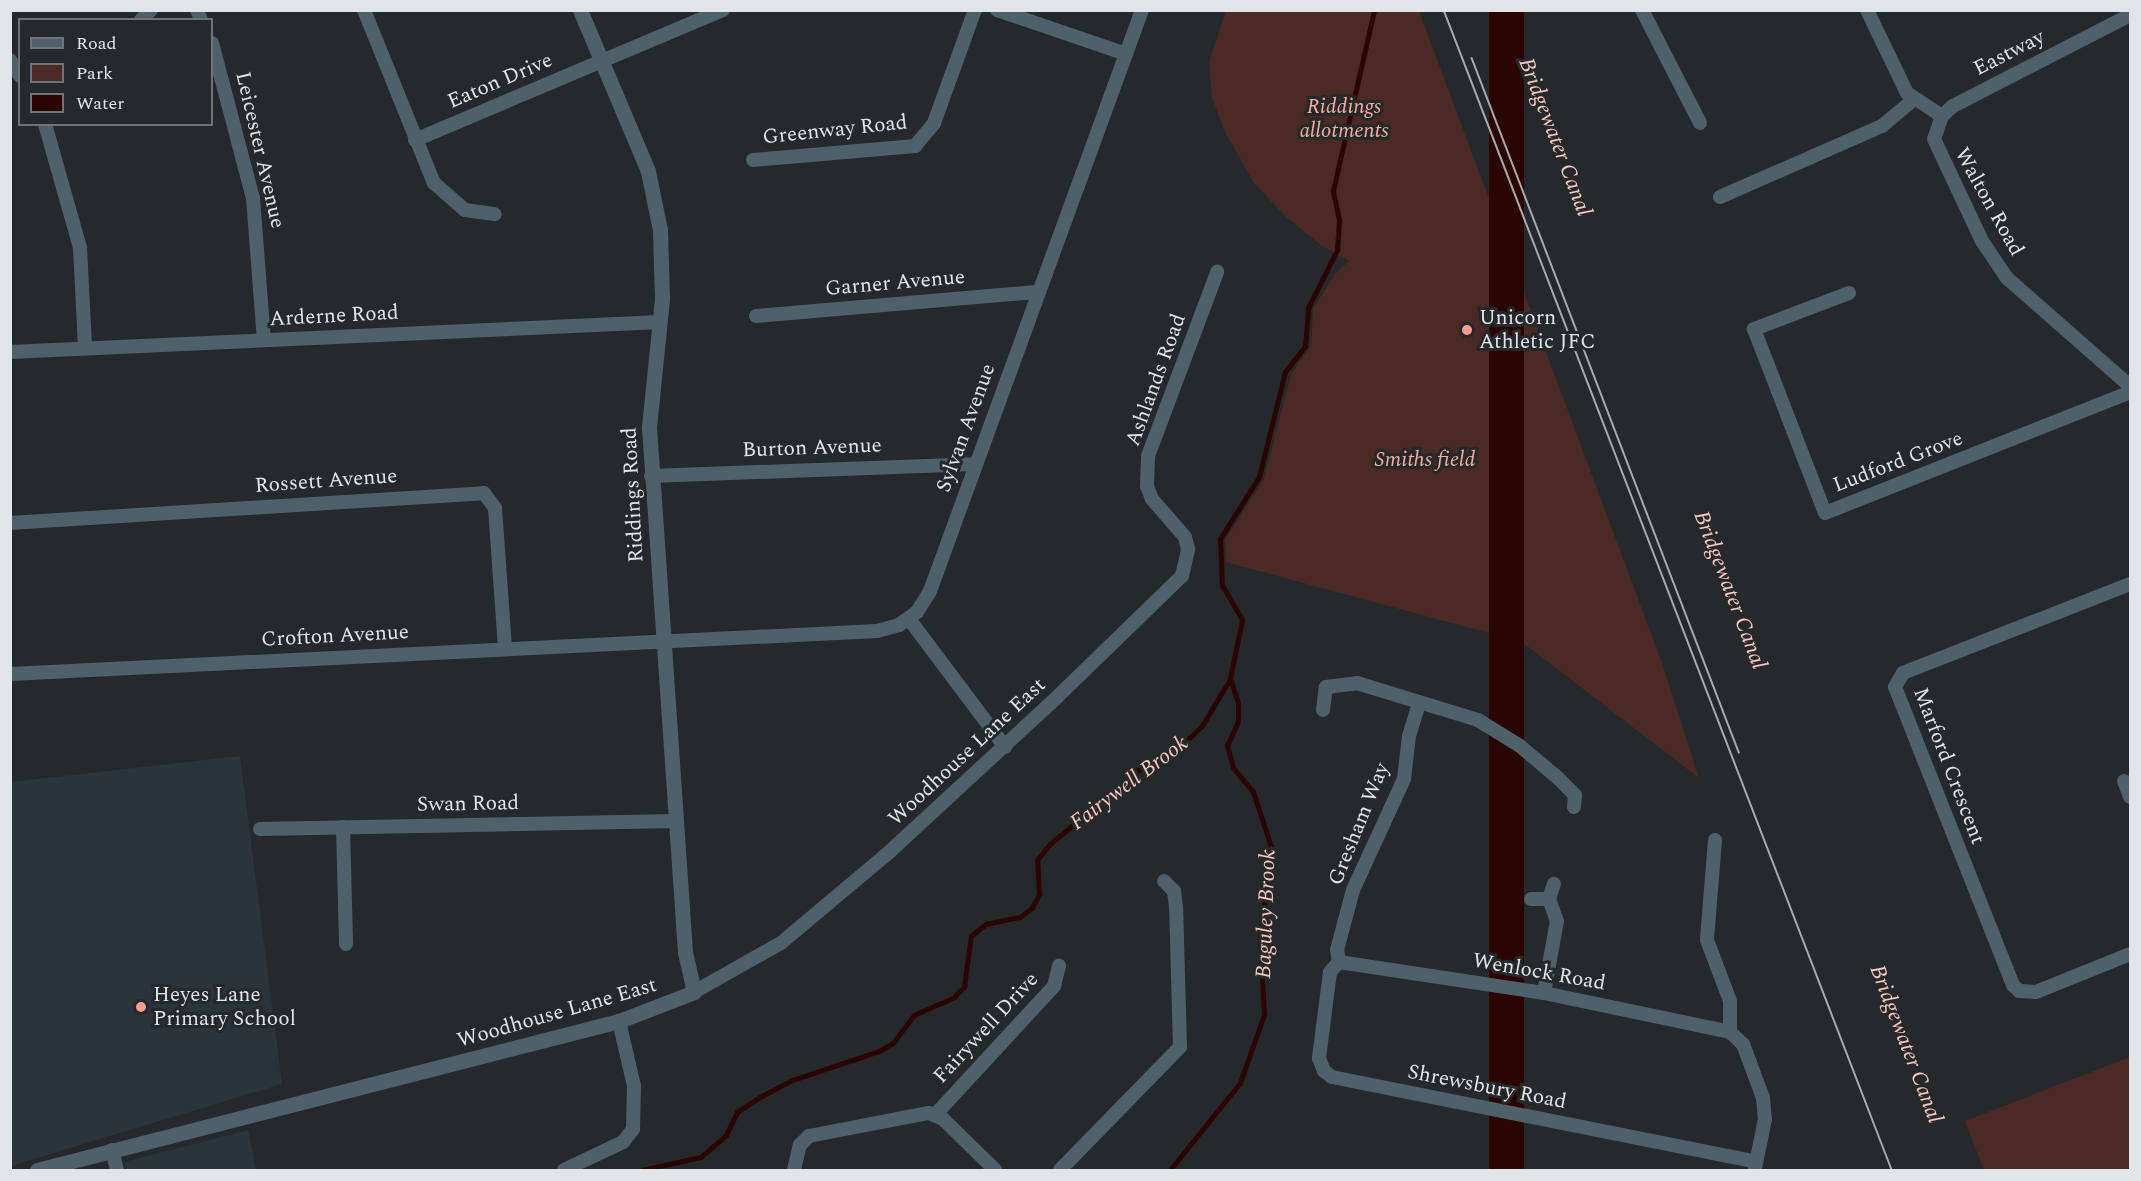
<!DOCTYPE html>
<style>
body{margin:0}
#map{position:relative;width:2141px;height:1181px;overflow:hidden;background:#25292c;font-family:Spectral,serif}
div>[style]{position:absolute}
.built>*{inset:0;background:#2a343a}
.green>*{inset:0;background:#4b2924}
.water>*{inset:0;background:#2b0504;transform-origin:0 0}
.stream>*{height:4.5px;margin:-2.25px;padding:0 2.25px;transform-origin:2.25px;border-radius:2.25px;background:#2b0504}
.minor>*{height:14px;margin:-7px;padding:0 7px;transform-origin:7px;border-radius:7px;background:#4e616b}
.tertiary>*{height:15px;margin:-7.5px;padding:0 7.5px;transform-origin:7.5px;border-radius:7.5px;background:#4e616b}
.tram>*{height:1.5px;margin:-0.75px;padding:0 0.75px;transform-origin:0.75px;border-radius:0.75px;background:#a7aaad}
.dots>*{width:16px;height:16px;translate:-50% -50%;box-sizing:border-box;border:3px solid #25292c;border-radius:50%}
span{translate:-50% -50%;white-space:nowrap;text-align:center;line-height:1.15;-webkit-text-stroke:6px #25292c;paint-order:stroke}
.street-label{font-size:21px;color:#e2e5e7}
.park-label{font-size:21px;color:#f9aca0;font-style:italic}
.poi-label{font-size:21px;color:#e2e5e7}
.left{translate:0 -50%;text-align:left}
.water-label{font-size:22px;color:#f8c8c0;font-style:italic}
.frame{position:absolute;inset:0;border:12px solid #e2e5e7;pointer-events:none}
.legend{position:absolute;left:18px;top:18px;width:195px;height:108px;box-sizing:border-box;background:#25292c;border:2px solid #717477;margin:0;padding:8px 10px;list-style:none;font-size:18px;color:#e2e5e7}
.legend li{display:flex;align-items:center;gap:12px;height:30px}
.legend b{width:30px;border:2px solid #717477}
</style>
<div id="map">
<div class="built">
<div style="clip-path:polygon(240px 756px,282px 1084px,11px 1166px,11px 782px)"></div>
<div style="clip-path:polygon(248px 1130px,256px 1170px,126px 1170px,124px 1162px)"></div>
</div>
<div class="green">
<div style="clip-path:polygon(1226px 11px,1419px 11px,1662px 663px,1699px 778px,1522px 642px,1226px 562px,1225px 540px,1264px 479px,1291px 374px,1311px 346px,1313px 309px,1335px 274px,1349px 261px,1322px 246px,1285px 216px,1254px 183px,1225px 132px,1212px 97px,1209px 62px)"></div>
<div style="clip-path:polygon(2130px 1057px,2130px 1170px,1984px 1170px,1965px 1121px)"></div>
</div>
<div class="water">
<div style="left:1489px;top:11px;width:35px;height:1243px"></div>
</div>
<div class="stream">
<div style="left:642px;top:1170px;width:60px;rotate:-12.4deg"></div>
<div style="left:701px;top:1157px;width:33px;rotate:-41deg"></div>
<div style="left:726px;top:1135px;width:25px;rotate:-64deg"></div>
<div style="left:737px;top:1112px;width:30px;rotate:-33deg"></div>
<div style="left:762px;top:1096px;width:32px;rotate:-28deg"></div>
<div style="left:790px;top:1081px;width:94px;rotate:-18.6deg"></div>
<div style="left:879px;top:1051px;width:16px;rotate:-30deg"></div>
<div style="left:893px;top:1043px;width:35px;rotate:-53deg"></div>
<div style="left:914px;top:1015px;width:43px;rotate:-23.6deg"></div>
<div style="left:953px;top:998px;width:16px;rotate:-45deg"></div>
<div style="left:964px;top:987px;width:51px;rotate:-82.2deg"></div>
<div style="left:971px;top:936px;width:19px;rotate:-39deg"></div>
<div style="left:986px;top:924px;width:35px;rotate:-12deg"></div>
<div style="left:1020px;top:917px;width:15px;rotate:-37deg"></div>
<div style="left:1032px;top:908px;width:16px;rotate:-63deg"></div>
<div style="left:1039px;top:894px;width:34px;rotate:-93deg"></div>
<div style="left:1037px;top:860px;width:19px;rotate:-51deg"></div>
<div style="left:1049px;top:845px;width:119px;rotate:-39.9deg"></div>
<div style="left:1140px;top:769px;width:21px;rotate:-37deg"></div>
<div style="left:1157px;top:756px;width:25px;rotate:-21deg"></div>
<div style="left:1180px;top:747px;width:30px;rotate:-44deg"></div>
<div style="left:1202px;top:726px;width:55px;rotate:-59.2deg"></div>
<div style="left:1230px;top:679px;width:60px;rotate:-78.5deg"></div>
<div style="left:1242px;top:620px;width:39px;rotate:-120deg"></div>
<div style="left:1222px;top:586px;width:47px;rotate:-92.4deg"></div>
<div style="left:1220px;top:539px;width:73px;rotate:-57.8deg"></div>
<div style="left:1259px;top:477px;width:108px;rotate:-76.1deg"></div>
<div style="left:1285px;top:372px;width:33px;rotate:-52deg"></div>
<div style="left:1305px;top:346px;width:38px;rotate:-85deg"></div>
<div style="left:1308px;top:308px;width:65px;rotate:-63.4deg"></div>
<div style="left:1337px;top:250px;width:30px;rotate:-86deg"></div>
<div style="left:1339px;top:220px;width:30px;rotate:-102deg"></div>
<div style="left:1333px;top:191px;width:186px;rotate:-77.2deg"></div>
<div style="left:1170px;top:1170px;width:112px;rotate:-51.2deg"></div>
<div style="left:1240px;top:1083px;width:72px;rotate:-70.6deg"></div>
<div style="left:1264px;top:1015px;width:77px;rotate:-93deg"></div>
<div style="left:1260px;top:938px;width:92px;rotate:-83.1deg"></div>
<div style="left:1271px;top:847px;width:58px;rotate:-108.1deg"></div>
<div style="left:1253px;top:792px;width:31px;rotate:-130deg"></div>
<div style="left:1233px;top:768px;width:23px;rotate:-105deg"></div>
<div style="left:1227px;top:746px;width:27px;rotate:-66deg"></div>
<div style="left:1238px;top:721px;width:18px;rotate:-90deg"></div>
<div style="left:1238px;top:703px;width:25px;rotate:-108deg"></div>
</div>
<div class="minor">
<div style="left:197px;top:10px;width:11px;rotate:68deg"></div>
<div style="left:364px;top:10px;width:187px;rotate:68deg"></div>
<div style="left:434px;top:183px;width:41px;rotate:41.1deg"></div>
<div style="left:465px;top:210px;width:30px;rotate:8deg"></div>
<div style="left:997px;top:10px;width:136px;rotate:18.8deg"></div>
<div style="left:1642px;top:10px;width:127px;rotate:62.8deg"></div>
<div style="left:1867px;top:10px;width:92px;rotate:64.3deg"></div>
<div style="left:1907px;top:93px;width:42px;rotate:33.3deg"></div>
<div style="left:2130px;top:15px;width:199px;rotate:152.8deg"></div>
<div style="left:1953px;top:106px;width:15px;rotate:138deg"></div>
<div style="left:1942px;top:116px;width:24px;rotate:109deg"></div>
<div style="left:1934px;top:139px;width:113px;rotate:64.8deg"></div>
<div style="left:1982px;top:241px;width:45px;rotate:56deg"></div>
<div style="left:2007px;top:278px;width:164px;rotate:41.3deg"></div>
<div style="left:141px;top:20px;width:14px;rotate:-45deg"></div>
<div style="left:212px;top:43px;width:160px;rotate:75.2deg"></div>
<div style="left:253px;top:198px;width:142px;rotate:85.6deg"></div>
<div style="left:10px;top:60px;width:19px;rotate:58deg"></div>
<div style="left:45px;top:124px;width:129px;rotate:74.2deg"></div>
<div style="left:80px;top:248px;width:100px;rotate:87.1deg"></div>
<div style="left:415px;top:140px;width:334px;rotate:-22.9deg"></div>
<div style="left:753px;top:160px;width:163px;rotate:-4.9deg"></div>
<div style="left:915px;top:146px;width:30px;rotate:-50deg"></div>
<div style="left:934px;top:123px;width:120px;rotate:-70.1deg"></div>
<div style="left:1720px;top:197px;width:177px;rotate:-23.7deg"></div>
<div style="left:1882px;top:126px;width:40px;rotate:-40deg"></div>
<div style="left:1849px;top:293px;width:102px;rotate:159.2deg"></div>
<div style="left:1754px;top:329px;width:197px;rotate:68.9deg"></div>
<div style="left:1825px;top:513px;width:328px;rotate:-21.6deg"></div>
<div style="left:756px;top:316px;width:282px;rotate:-4.9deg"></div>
<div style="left:10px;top:352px;width:651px;rotate:-2.64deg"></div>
<div style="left:651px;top:476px;width:324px;rotate:-2.1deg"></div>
<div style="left:10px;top:523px;width:475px;rotate:-3.6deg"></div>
<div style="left:484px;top:493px;width:19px;rotate:54deg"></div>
<div style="left:495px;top:508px;width:140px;rotate:85.9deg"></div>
<div style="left:2130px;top:584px;width:244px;rotate:158.6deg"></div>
<div style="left:1903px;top:673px;width:16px;rotate:120deg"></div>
<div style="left:1895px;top:687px;width:321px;rotate:68.4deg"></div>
<div style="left:2013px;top:985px;width:8px;rotate:45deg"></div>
<div style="left:2019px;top:991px;width:17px;rotate:3deg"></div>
<div style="left:2036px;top:992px;width:101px;rotate:-22deg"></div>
<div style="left:909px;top:619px;width:160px;rotate:53.1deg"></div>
<div style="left:10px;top:674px;width:868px;rotate:-2.84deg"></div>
<div style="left:877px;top:631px;width:23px;rotate:-15deg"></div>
<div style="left:899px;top:625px;width:22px;rotate:-36deg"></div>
<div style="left:917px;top:612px;width:25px;rotate:-58deg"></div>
<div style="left:930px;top:591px;width:618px;rotate:-69.95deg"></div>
<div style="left:1323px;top:710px;width:23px;rotate:-83deg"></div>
<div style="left:1326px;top:687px;width:31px;rotate:-7deg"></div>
<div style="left:1357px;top:683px;width:127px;rotate:17deg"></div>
<div style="left:1478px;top:720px;width:49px;rotate:31.8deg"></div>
<div style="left:1520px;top:746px;width:50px;rotate:40.1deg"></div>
<div style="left:1558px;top:778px;width:24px;rotate:45deg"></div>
<div style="left:1575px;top:795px;width:12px;rotate:95deg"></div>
<div style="left:2124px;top:781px;width:17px;rotate:69deg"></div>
<div style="left:343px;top:827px;width:117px;rotate:88.5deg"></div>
<div style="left:260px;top:829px;width:416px;rotate:-1.1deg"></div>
<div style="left:1715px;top:840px;width:100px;rotate:94.6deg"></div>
<div style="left:1707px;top:940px;width:65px;rotate:69.3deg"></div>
<div style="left:1730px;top:1001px;width:31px;rotate:90deg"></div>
<div style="left:1531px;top:899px;width:18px"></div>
<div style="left:1339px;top:962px;width:13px;rotate:132deg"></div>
<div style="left:1330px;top:972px;width:87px;rotate:97.3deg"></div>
<div style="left:1319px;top:1058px;width:14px;rotate:69deg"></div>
<div style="left:1324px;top:1071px;width:10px;rotate:37deg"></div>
<div style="left:1332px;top:1077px;width:432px;rotate:11.3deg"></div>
<div style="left:1339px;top:962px;width:207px;rotate:8.6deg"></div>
<div style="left:1544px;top:993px;width:190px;rotate:11.8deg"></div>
<div style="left:1730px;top:1032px;width:18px;rotate:43deg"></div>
<div style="left:1743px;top:1044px;width:58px;rotate:69.7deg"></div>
<div style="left:1763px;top:1098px;width:21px;rotate:85deg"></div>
<div style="left:1765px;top:1119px;width:50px;rotate:101.5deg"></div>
<div style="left:1339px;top:962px;width:12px;rotate:-99deg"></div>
<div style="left:1337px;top:950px;width:62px;rotate:-75.1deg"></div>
<div style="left:1353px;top:890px;width:122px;rotate:-65.3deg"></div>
<div style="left:1404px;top:779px;width:43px;rotate:-83.4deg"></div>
<div style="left:1409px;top:736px;width:34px;rotate:-73deg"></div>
<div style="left:694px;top:992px;width:100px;rotate:-29.4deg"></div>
<div style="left:781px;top:943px;width:137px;rotate:-40deg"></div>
<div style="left:886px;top:855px;width:230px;rotate:-42.7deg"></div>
<div style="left:1055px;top:699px;width:177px;rotate:-44.1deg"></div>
<div style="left:1182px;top:576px;width:28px;rotate:-77deg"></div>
<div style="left:1188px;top:549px;width:12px;rotate:-104deg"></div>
<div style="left:1185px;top:537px;width:50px;rotate:-131deg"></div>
<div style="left:1152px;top:499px;width:14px;rotate:-111deg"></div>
<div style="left:1147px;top:486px;width:30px;rotate:-88deg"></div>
<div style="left:1148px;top:456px;width:197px;rotate:-69.4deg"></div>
<div style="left:1544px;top:993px;width:73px;rotate:-79.8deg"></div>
<div style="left:1557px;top:921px;width:23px;rotate:-110deg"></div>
<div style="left:1549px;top:899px;width:16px;rotate:-72deg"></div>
<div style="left:935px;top:1115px;width:176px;rotate:-47.3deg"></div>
<div style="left:1054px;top:986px;width:21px;rotate:-76deg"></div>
<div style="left:112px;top:1150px;width:21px;rotate:76deg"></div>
<div style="left:564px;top:1170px;width:65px;rotate:-25.4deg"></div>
<div style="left:623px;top:1142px;width:16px;rotate:-52deg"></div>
<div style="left:633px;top:1129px;width:43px;rotate:-88.7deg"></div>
<div style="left:634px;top:1086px;width:67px;rotate:-103deg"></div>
<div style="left:794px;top:1170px;width:26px;rotate:-77deg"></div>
<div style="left:800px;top:1145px;width:13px;rotate:-45deg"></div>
<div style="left:809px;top:1136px;width:122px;rotate:-10.9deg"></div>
<div style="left:929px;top:1113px;width:15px;rotate:23deg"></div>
<div style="left:943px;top:1119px;width:73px;rotate:44.4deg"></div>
<div style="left:1060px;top:1170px;width:172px;rotate:-45.7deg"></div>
<div style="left:1180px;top:1047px;width:140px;rotate:-91.6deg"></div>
<div style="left:1176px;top:907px;width:16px;rotate:-97deg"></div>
<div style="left:1174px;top:891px;width:14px;rotate:-135deg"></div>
</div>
<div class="tertiary">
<div style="left:37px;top:1170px;width:601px;rotate:-14.36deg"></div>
<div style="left:619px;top:1021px;width:80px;rotate:-21.1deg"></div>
<div style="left:694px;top:992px;width:41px;rotate:-102.7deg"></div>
<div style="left:685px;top:952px;width:526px;rotate:-93.92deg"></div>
<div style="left:649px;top:427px;width:130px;rotate:-84.2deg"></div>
<div style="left:662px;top:298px;width:68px;rotate:-91.7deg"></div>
<div style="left:660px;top:230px;width:60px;rotate:-101.5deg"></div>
<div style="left:648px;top:171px;width:175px;rotate:-112.9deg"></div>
</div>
<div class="tram">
<div style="left:1444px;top:10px;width:1244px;rotate:68.88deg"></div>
<div style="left:1472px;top:58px;width:744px;rotate:68.96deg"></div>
</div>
<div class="dots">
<div style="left:1467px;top:330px;background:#f59d90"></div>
<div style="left:141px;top:1007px;background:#f59d90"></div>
</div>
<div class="street-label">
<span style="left:2009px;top:53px;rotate:-27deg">Eastway</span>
<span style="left:500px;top:81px;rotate:-23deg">Eaton Drive</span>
<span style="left:835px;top:130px;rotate:-6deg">Greenway Road</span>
<span style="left:260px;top:150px;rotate:77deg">Leicester Avenue</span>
<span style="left:1989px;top:202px;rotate:61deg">Walton Road</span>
<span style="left:895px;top:283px;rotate:-5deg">Garner Avenue</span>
<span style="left:334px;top:316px;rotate:-3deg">Arderne Road</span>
<span style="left:1156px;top:380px;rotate:-70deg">Ashlands Road</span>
<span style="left:966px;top:428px;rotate:-70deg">Sylvan Avenue</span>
<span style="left:812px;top:448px;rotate:-2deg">Burton Avenue</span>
<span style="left:1898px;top:462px;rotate:-21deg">Ludford Grove</span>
<span style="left:326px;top:481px;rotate:-4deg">Rossett Avenue</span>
<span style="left:633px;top:495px;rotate:-93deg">Riddings Road</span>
<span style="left:335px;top:636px;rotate:-3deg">Crofton Avenue</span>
<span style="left:967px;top:752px;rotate:-43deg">Woodhouse Lane East</span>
<span style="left:1949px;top:766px;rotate:69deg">Marford Crescent</span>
<span style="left:468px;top:804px;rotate:-1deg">Swan Road</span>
<span style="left:1359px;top:824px;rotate:-68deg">Gresham Way</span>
<span style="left:1539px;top:972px;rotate:10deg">Wenlock Road</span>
<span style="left:557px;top:1013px;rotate:-16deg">Woodhouse Lane East</span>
<span style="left:986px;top:1028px;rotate:-47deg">Fairywell Drive</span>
<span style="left:1487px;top:1087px;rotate:11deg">Shrewsbury Road</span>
</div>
<div class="park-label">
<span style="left:1344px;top:119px">Riddings<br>allotments</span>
<span style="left:1425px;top:460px">Smiths field</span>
</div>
<div class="poi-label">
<span class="left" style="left:1479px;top:330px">Unicorn<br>Athletic JFC</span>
<span class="left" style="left:153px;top:1007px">Heyes Lane<br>Primary School</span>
</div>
<div class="water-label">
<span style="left:1555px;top:137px;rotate:69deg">Bridgewater Canal</span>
<span style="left:1730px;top:590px;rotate:69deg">Bridgewater Canal</span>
<span style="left:1129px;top:783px;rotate:-37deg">Fairywell Brook</span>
<span style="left:1266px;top:914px;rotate:-88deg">Baguley Brook</span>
<span style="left:1906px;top:1044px;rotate:69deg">Bridgewater Canal</span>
</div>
<div class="frame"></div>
<ul class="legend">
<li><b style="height:8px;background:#4e616b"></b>Road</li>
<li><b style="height:16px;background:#4b2924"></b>Park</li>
<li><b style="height:16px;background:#2b0504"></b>Water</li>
</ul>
</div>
